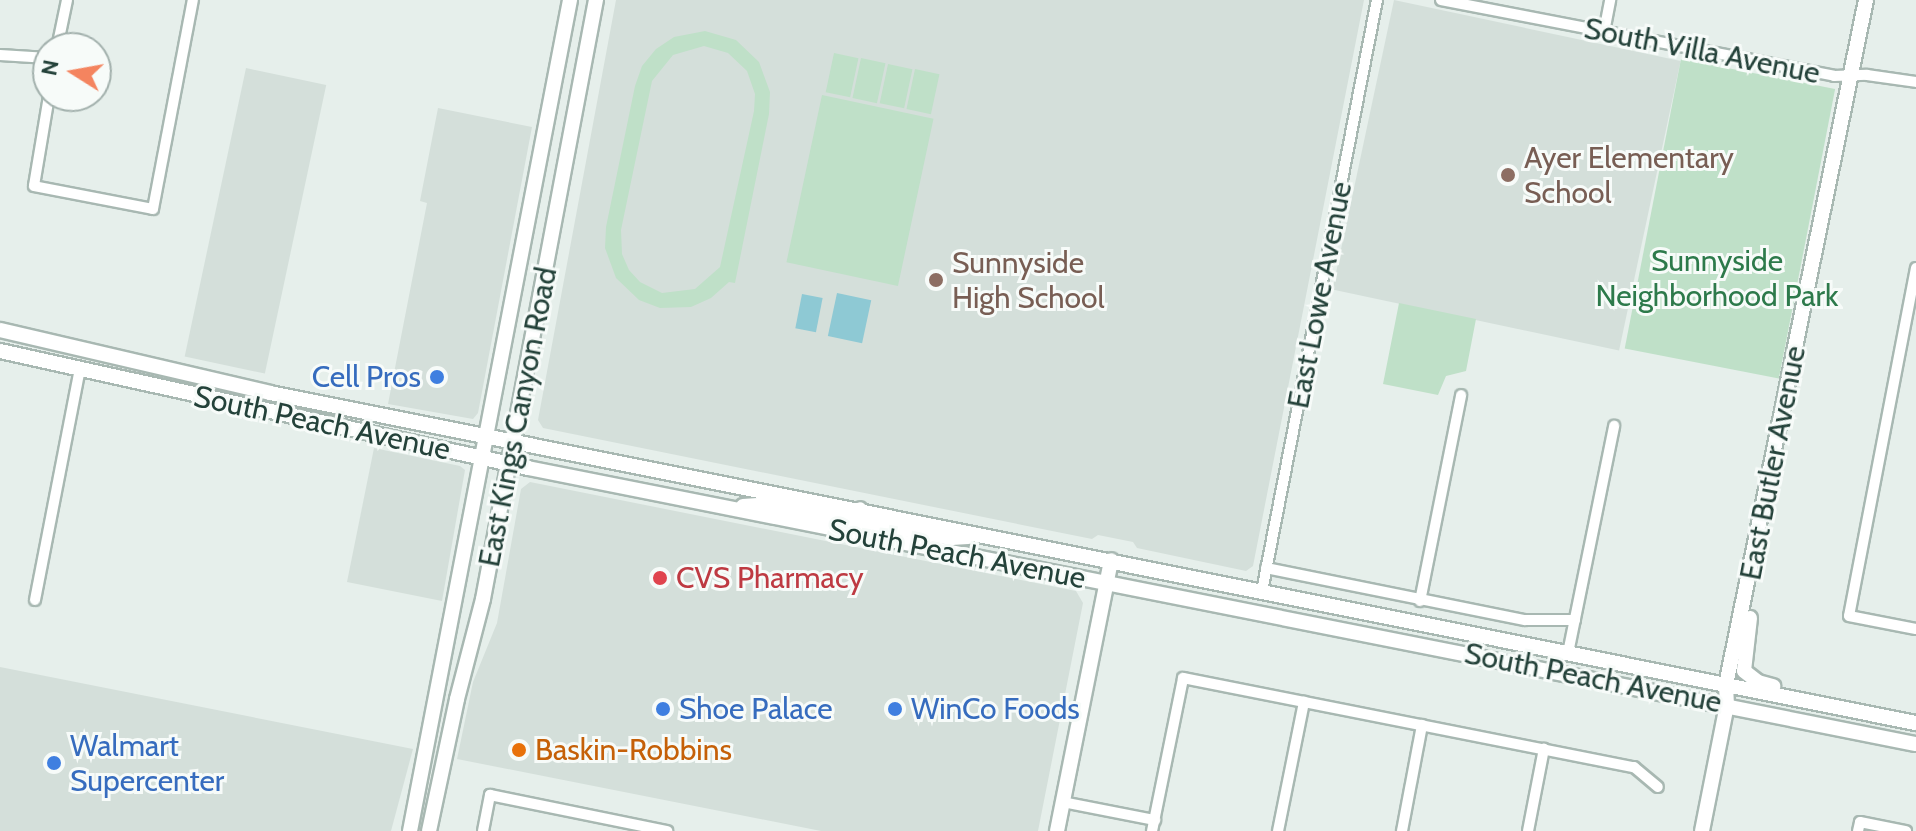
<!DOCTYPE html>
<style>
body{margin:0}
#map{position:relative;width:1916px;height:831px;overflow:hidden;background:#e6efeb;font-family:Cabin,sans-serif}
div>[style]{position:absolute}
.built>*{inset:0;background:#d4dfda;transform-origin:0 0}
.green>*{inset:0;background:#bfe0c8;transform-origin:0 0}
.water>*{inset:0;background:#8ec9d4;transform-origin:0 0}
.roads{filter:drop-shadow(2px 0 #a8b8b2) drop-shadow(-2px 0 #a8b8b2) drop-shadow(0 2px #a8b8b2) drop-shadow(0 -2px #a8b8b2)}
.street>*{height:10px;margin:-5px;padding:0 5px;transform-origin:5px;border-radius:5px;background:#fff}
.secondary>*{height:14px;margin:-7px;padding:0 7px;transform-origin:7px;border-radius:7px;background:#fff}
.dots>*{width:22px;height:22px;translate:-50% -50%;box-sizing:border-box;border:4px solid #f7fbf9;border-radius:50%}
span{translate:-50% -50%;white-space:nowrap;text-align:center;line-height:1.15;-webkit-text-stroke:6px #f7fbf9;paint-order:stroke}
.street-label{font-size:30px;color:#24423a}
.education-label{font-size:30px;color:#785e54}
.left{translate:0 -50%;text-align:left}
.park-label{font-size:30px;color:#2d7a4b}
.shop-label{font-size:30px;color:#366cbe}
.right{translate:-100% -50%;text-align:right}
.health-label{font-size:30px;color:#be3a42}
.food-label{font-size:30px;color:#c56008}
.north{position:absolute;left:32px;top:32px;width:80px;height:80px;box-sizing:border-box;background:#f7fbf9;border:2px solid #a3b1ad;border-radius:50%;rotate:281deg;font-size:22px;font-weight:700;line-height:32px;text-align:center;color:#24423a}
.north::after{content:'';display:block;margin:auto;width:28px;height:36px;background:#f4845f;clip-path:polygon(50% 0,100% 100%,50% 72%,0 100%)}
</style>
<div id="map">
<div class="built">
<div style="clip-path:polygon(616px 0,1364px 0,1253px 566px,1246px 571px,1137px 548px,1133px 542px,1098px 535px,1092px 539px,543px 428px,538px 420px)"></div>
<div style="left:1394px;top:0;width:293px;height:296px;rotate:12deg"></div>
<div style="left:246px;top:68px;width:82px;height:295px;rotate:12deg"></div>
<div style="clip-path:polygon(438px 108px,532px 127px,478px 413px,473px 419px,388px 404px,427px 203px,420px 201px)"></div>
<div style="clip-path:polygon(374px 448px,460px 466px,465px 470px,442px 601px,347px 582px)"></div>
<div style="clip-path:polygon(530px 482px,1076px 591px,1083px 603px,1038px 831px,821px 831px,457px 759px,473px 682px,497px 623px,521px 489px)"></div>
<div style="clip-path:polygon(0 667px,413px 749px,391px 831px,0 831px)"></div>
</div>
<div class="green">
<div style="clip-path:polygon(evenodd,705px 31px,736px 40px,759px 62px,770px 92px,769px 114px,735px 283px,729px 282px,711px 298px,691px 307px,660px 308px,639px 300px,616px 278px,605px 248px,606px 227px,635px 86px,642px 66px,656px 49px,674px 37px,705px 31px,704px 46px,728px 53px,747px 71px,755px 94px,754px 111px,720px 267px,695px 289px,662px 293px,640px 282px,629px 270px,622px 254px,621px 230px,652px 81px,673px 55px,704px 46px)"></div>
<div style="left:834px;top:53px;width:25px;height:40px;rotate:12deg"></div>
<div style="left:861px;top:58px;width:25px;height:41px;rotate:12deg"></div>
<div style="left:1681px;top:59px;width:157px;height:295px;rotate:11deg"></div>
<div style="left:888px;top:64px;width:25px;height:40px;rotate:12deg"></div>
<div style="left:915px;top:69px;width:25px;height:41px;rotate:12deg"></div>
<div style="left:822px;top:95px;width:114px;height:171px;rotate:12deg"></div>
<div style="clip-path:polygon(1399px 303px,1476px 319px,1466px 371px,1446px 376px,1438px 395px,1383px 384px)"></div>
</div>
<div class="water">
<div style="left:837px;top:293px;width:35px;height:44px;rotate:12deg"></div>
<div style="left:802px;top:294px;width:21px;height:35px;rotate:11deg"></div>
</div>
<div class="roads">
<div class="street">
<div style="left:1441px;top:0;width:400px;rotate:10.9deg"></div>
<div style="left:1834px;top:76px;width:33px;rotate:-2deg"></div>
<div style="left:1867px;top:75px;width:49px;rotate:8.1deg"></div>
<div style="left:1604px;top:32px;width:33px;rotate:-79deg"></div>
<div style="left:57px;top:48px;width:49px;rotate:-78.2deg"></div>
<div style="left:0;top:55px;width:48px;rotate:3.6deg"></div>
<div style="left:49px;top:96px;width:91px;rotate:99.5deg"></div>
<div style="left:34px;top:186px;width:121px;rotate:10.9deg"></div>
<div style="left:153px;top:209px;width:213px;rotate:-79.2deg"></div>
<div style="left:1916px;top:268px;width:354px;rotate:100.9deg"></div>
<div style="left:1849px;top:616px;width:68px;rotate:11deg"></div>
<div style="left:1266px;top:568px;width:264px;rotate:11.4deg"></div>
<div style="left:1525px;top:620px;width:50px"></div>
<div style="left:1262px;top:591px;width:602px;rotate:-78.99deg"></div>
<div style="left:35px;top:600px;width:235px;rotate:-79deg"></div>
<div style="left:1420px;top:601px;width:210px;rotate:-78.7deg"></div>
<div style="left:1568px;top:653px;width:232px;rotate:-78.5deg"></div>
<div style="left:1063px;top:802px;width:94px;rotate:11.1deg"></div>
<div style="left:483px;top:831px;width:37px;rotate:-79deg"></div>
<div style="left:490px;top:795px;width:181px;rotate:11.5deg"></div>
<div style="left:1152px;top:831px;width:156px;rotate:-78.5deg"></div>
<div style="left:1183px;top:678px;width:460px;rotate:11.2deg"></div>
<div style="left:1634px;top:767px;width:31px;rotate:40deg"></div>
<div style="left:1278px;top:831px;width:132px;rotate:-78.6deg"></div>
<div style="left:1402px;top:831px;width:108px;rotate:-79.3deg"></div>
<div style="left:1528px;top:831px;width:84px;rotate:-79deg"></div>
<div style="left:1858px;top:831px;width:9px;rotate:-77deg"></div>
<div style="left:1860px;top:822px;width:47px;rotate:11.1deg"></div>
</div>
<div class="secondary">
<div style="left:0;top:330px;width:277px;rotate:13.1deg"></div>
<div style="left:270px;top:393px;width:1679px;rotate:11.34deg"></div>
<div style="left:0;top:351px;width:541px;rotate:12.49deg"></div>
<div style="left:528px;top:468px;width:1415px;rotate:11.25deg"></div>
<div style="left:743px;top:506px;width:26px;rotate:-4deg"></div>
<div style="left:769px;top:504px;width:76px;rotate:11.5deg"></div>
<div style="left:843px;top:519px;width:10px;rotate:-6deg"></div>
<div style="left:853px;top:518px;width:11px;rotate:-52deg"></div>
<div style="left:854px;top:533px;width:11px;rotate:-56deg"></div>
<div style="left:860px;top:524px;width:7px;rotate:-16deg"></div>
<div style="left:867px;top:522px;width:86px;rotate:10.8deg"></div>
<div style="left:951px;top:538px;width:17px;rotate:-3deg"></div>
<div style="left:1750px;top:618px;width:53px;rotate:96.5deg"></div>
<div style="left:1744px;top:671px;width:18px;rotate:38deg"></div>
<div style="left:1758px;top:682px;width:16px;rotate:15deg"></div>
<div style="left:410px;top:831px;width:846px;rotate:-79.1deg"></div>
<div style="left:429px;top:831px;width:135px;rotate:-78deg"></div>
<div style="left:457px;top:699px;width:103px;rotate:-75.4deg"></div>
<div style="left:483px;top:599px;width:610px;rotate:-79.32deg"></div>
<div style="left:1057px;top:831px;width:276px;rotate:-78.7deg"></div>
<div style="left:1702px;top:831px;width:128px;rotate:-78.8deg"></div>
<div style="left:1727px;top:705px;width:20px;rotate:-93deg"></div>
<div style="left:1726px;top:685px;width:699px;rotate:-78.45deg"></div>
</div>
</div>
<div class="dots">
<div style="left:1508px;top:175px;background:#8d6e63"></div>
<div style="left:936px;top:280px;background:#8d6e63"></div>
<div style="left:437px;top:377px;background:#3f7fe0"></div>
<div style="left:660px;top:578px;background:#e0444e"></div>
<div style="left:663px;top:709px;background:#3f7fe0"></div>
<div style="left:895px;top:709px;background:#3f7fe0"></div>
<div style="left:519px;top:750px;background:#e8710a"></div>
<div style="left:54px;top:763px;background:#3f7fe0"></div>
</div>
<div class="street-label">
<span style="left:1702px;top:51px;rotate:11deg">South Villa Avenue</span>
<span style="left:1320px;top:295px;rotate:-79deg">East Lowe Avenue</span>
<span style="left:518px;top:417px;rotate:-79deg">East Kings Canyon Road</span>
<span style="left:322px;top:423px;rotate:12deg">South Peach Avenue</span>
<span style="left:1773px;top:463px;rotate:-79deg">East Butler Avenue</span>
<span style="left:957px;top:554px;rotate:11deg">South Peach Avenue</span>
<span style="left:1593px;top:678px;rotate:11deg">South Peach Avenue</span>
</div>
<div class="education-label">
<span class="left" style="left:1524px;top:175px">Ayer Elementary<br>School</span>
<span class="left" style="left:952px;top:280px">Sunnyside<br>High School</span>
</div>
<div class="park-label">
<span style="left:1717px;top:278px">Sunnyside<br>Neighborhood Park</span>
</div>
<div class="shop-label">
<span class="right" style="left:421px;top:377px">Cell Pros</span>
<span class="left" style="left:679px;top:709px">Shoe Palace</span>
<span class="left" style="left:911px;top:709px">WinCo Foods</span>
<span class="left" style="left:70px;top:763px">Walmart<br>Supercenter</span>
</div>
<div class="health-label">
<span class="left" style="left:676px;top:578px">CVS Pharmacy</span>
</div>
<div class="food-label">
<span class="left" style="left:535px;top:750px">Baskin-Robbins</span>
</div>
<div class="north">N</div>
</div>
